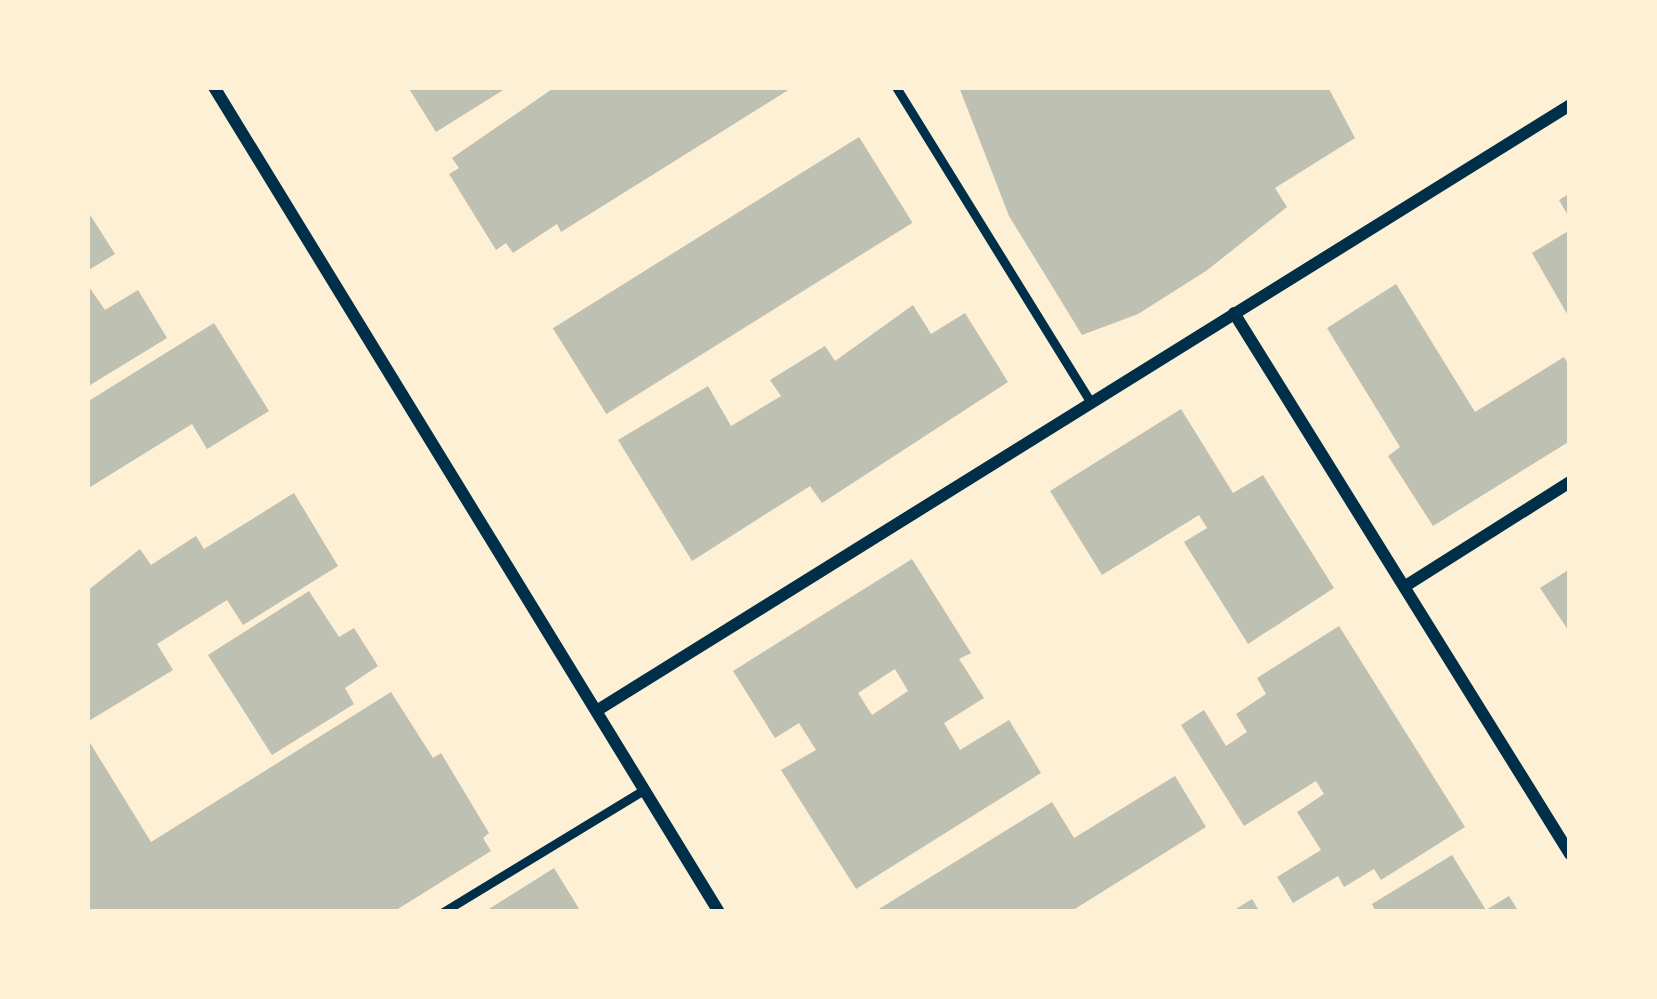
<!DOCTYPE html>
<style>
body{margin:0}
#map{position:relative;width:1657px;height:999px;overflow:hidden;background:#fdf0d5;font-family:"Fira Sans Condensed",sans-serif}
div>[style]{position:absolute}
.building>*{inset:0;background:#bec0b2;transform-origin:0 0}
.service>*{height:9px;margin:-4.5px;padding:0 4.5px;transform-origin:4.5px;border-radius:4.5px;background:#003049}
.minor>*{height:12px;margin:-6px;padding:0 6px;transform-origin:6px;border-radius:6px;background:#003049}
span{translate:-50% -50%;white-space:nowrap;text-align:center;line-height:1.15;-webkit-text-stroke:12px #fdf0d5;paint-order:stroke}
.frame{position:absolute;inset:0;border:90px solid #fdf0d5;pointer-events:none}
</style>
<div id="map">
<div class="building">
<div style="clip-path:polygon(408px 87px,508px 87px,436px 132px)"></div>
<div style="clip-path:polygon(555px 87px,793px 87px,561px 232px,557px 224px,513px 253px,506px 243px,496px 250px,449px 174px,459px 168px,452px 158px)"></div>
<div style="clip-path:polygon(959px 87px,1328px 87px,1355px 138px,1275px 188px,1287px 207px,1206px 271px,1138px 314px,1082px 335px,1009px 216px)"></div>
<div style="left:859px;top:137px;width:101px;height:361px;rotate:58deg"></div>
<div style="clip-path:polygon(1570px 193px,1570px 219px,1559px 200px)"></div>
<div style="clip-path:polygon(87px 210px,115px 254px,87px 271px)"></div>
<div style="clip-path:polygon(1570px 230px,1570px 319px,1532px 253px)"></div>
<div style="clip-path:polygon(87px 284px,105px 310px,138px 290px,167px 338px,87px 387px)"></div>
<div style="clip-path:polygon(1396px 284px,1475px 412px,1564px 357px,1570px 367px,1570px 441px,1433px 526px,1388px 456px,1400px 447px,1327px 328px)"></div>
<div style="clip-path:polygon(913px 305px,931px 334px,965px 313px,1008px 382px,822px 503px,810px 486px,692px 561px,618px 440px,708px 386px,731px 426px,781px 396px,770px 380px,825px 346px,835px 361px)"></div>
<div style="clip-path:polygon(214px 323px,269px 411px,207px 449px,192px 424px,87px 489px,87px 402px)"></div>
<div style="clip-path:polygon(1181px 409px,1233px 493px,1263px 475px,1334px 588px,1248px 644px,1184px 542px,1207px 528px,1199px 515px,1102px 575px,1050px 491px)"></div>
<div style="clip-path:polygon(294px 493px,338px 566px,243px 625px,227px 600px,157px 644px,173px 670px,87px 722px,87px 591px,140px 549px,151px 565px,196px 536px,204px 549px)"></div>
<div style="clip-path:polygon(evenodd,912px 559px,971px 653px,959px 659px,984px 698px,944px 723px,960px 750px,1009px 720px,1041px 773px,856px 889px,781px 770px,816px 750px,799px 723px,775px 738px,733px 671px,912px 559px,895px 669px,908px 691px,872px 715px,858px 693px,895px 669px)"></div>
<div style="clip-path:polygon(1570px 569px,1570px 633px,1540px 588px)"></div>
<div style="clip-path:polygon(309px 591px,339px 637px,354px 628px,378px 666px,345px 688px,354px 704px,272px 755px,208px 655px)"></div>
<div style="clip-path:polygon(1339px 626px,1465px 827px,1381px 880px,1374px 869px,1344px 887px,1338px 876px,1293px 903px,1277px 877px,1321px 850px,1297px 812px,1324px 794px,1316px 781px,1244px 826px,1181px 725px,1204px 710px,1226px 746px,1247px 732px,1236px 714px,1266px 694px,1257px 678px)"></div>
<div style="clip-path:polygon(391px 692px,433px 758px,441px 753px,489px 833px,483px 838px,491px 851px,393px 912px,87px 912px,87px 738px,151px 842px)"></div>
<div style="clip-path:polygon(1175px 776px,1206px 827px,1070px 912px,874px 912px,1052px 802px,1074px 838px)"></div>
<div style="clip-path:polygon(1452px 855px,1486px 910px,1509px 896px,1519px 912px,1376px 912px,1372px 904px)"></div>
<div style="clip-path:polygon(554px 868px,581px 912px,484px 912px)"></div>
<div style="clip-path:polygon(1252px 899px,1260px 912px,1231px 912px)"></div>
</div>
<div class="service">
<div style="left:896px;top:87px;width:371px;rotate:58.3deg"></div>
<div style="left:443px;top:912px;width:235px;rotate:-31.3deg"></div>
</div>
<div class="minor">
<div style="left:214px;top:87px;width:967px;rotate:58.53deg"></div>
<div style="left:1234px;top:313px;width:637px;rotate:58.16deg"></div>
<div style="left:1407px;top:585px;width:193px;rotate:-32.3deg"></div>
<div style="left:601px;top:708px;width:1141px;rotate:-31.89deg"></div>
</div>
<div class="frame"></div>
</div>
